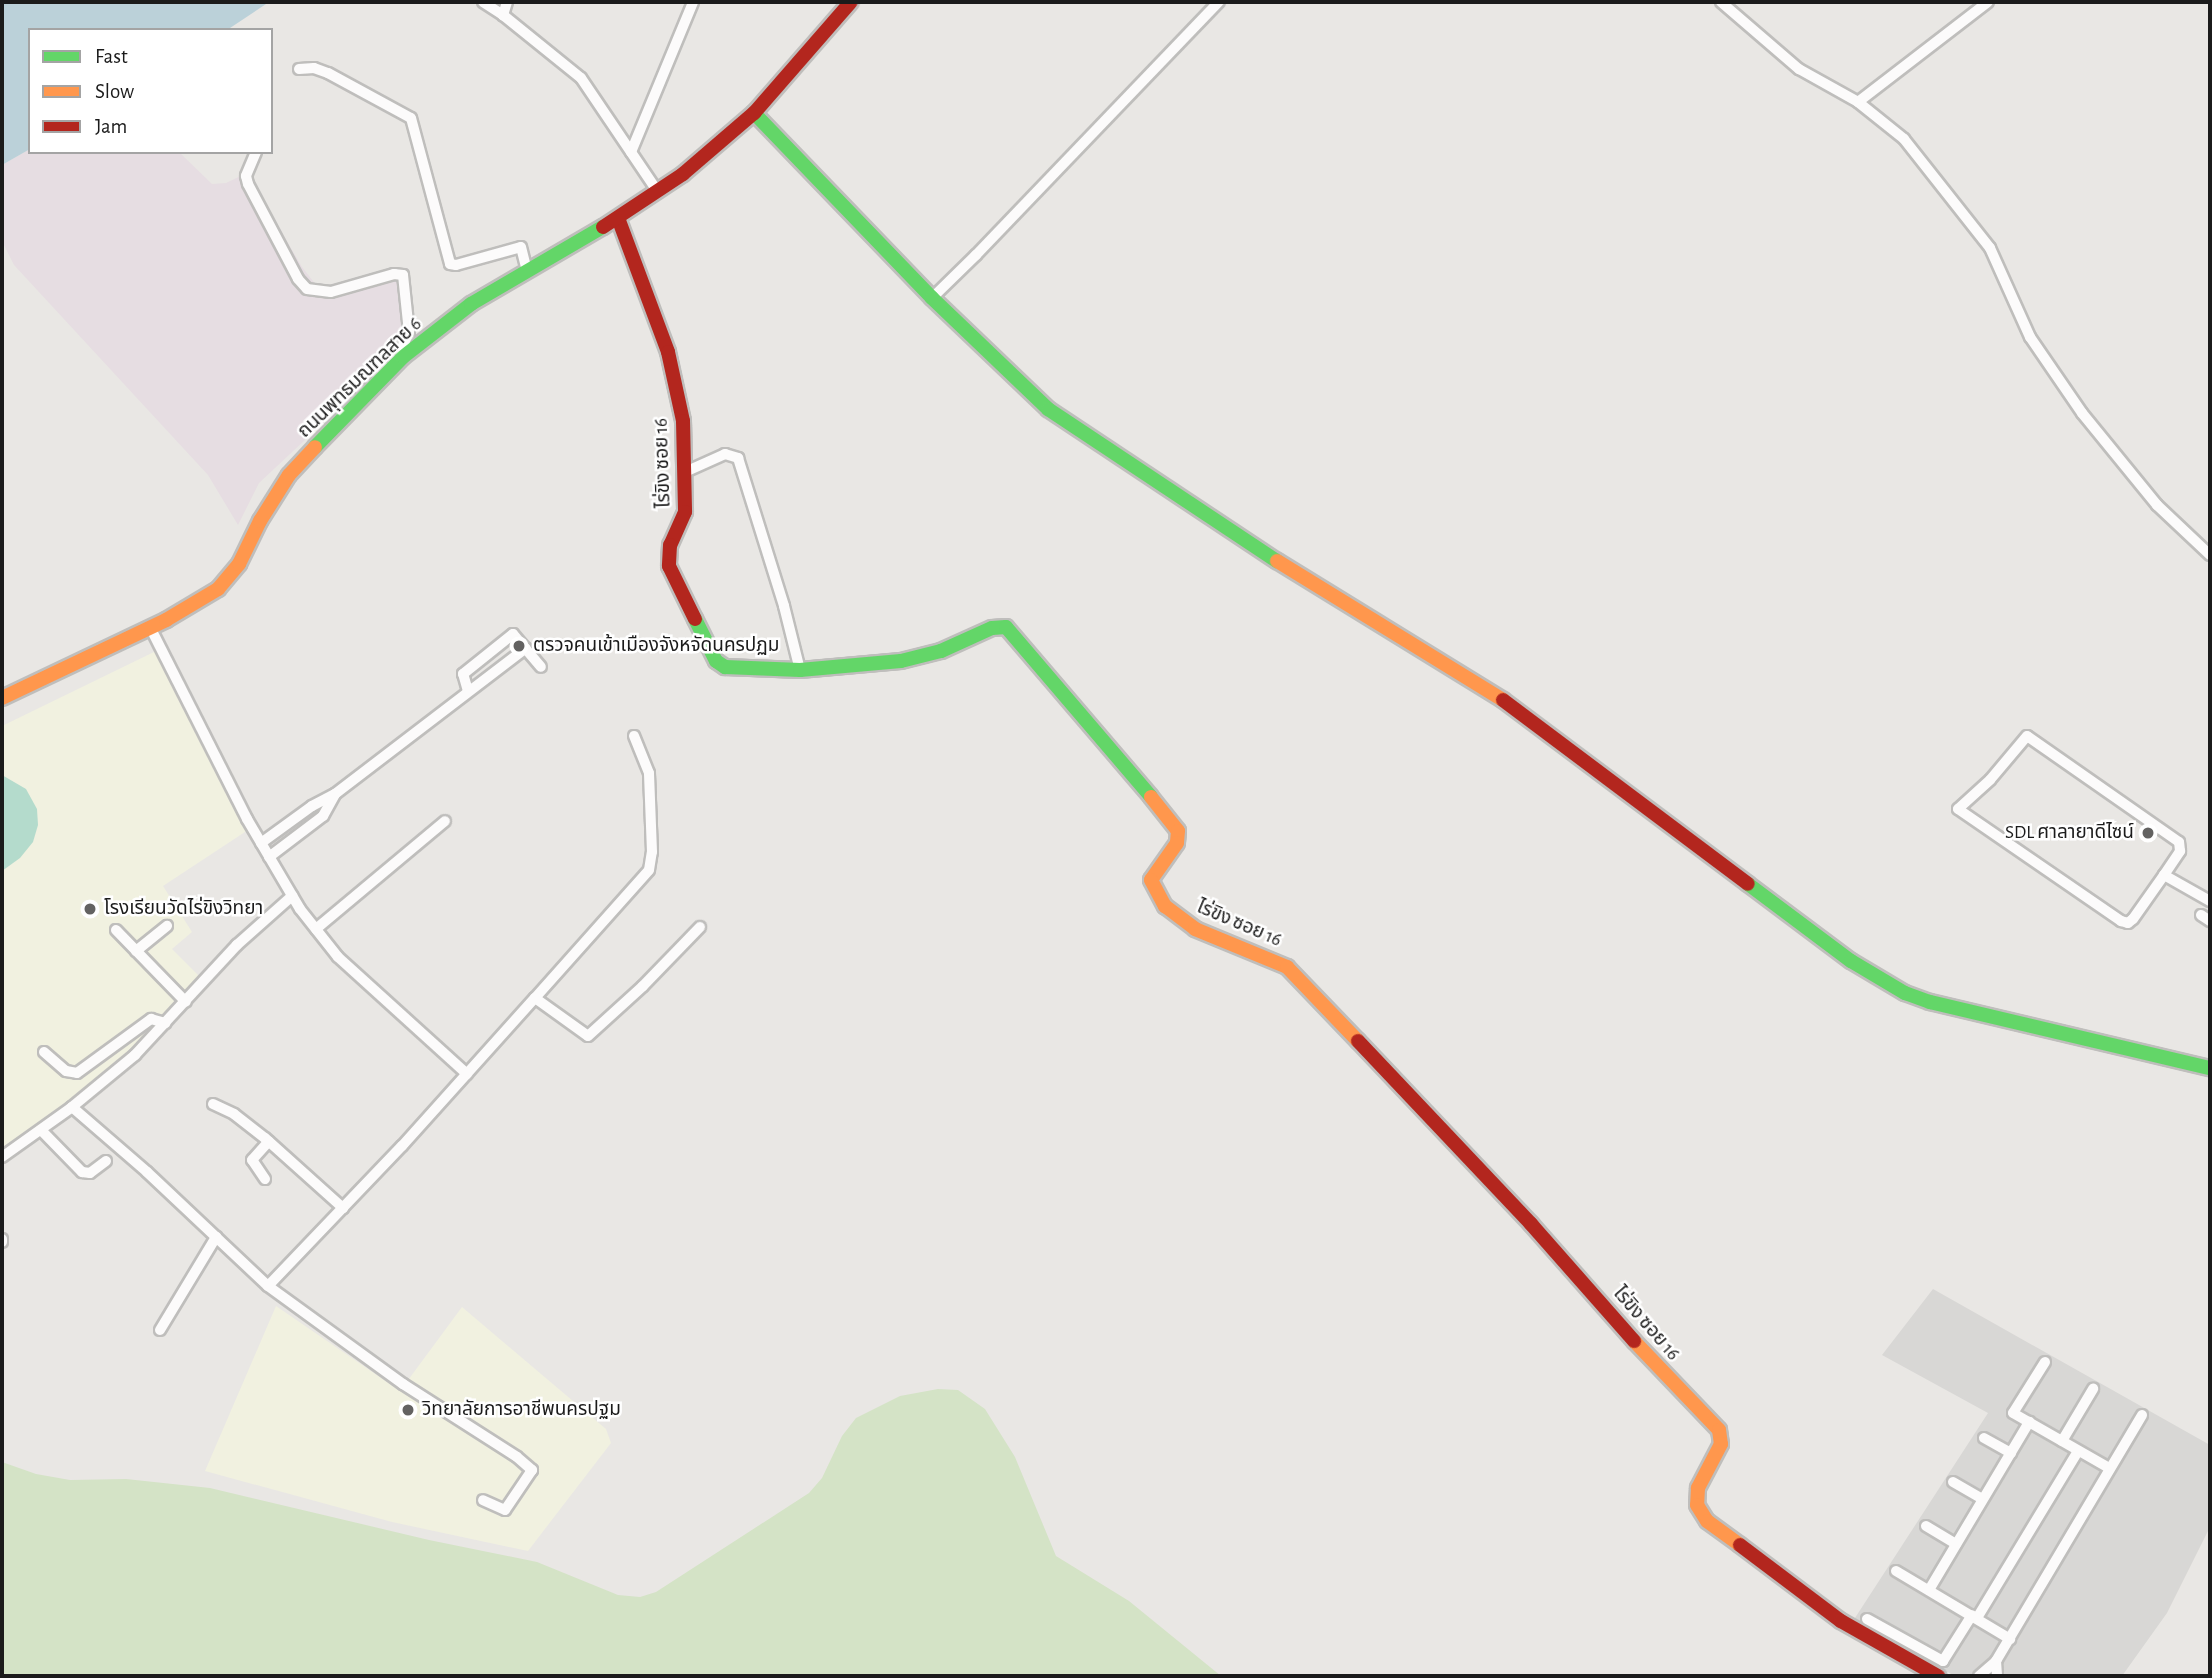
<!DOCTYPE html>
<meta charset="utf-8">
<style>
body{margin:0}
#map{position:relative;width:2212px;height:1678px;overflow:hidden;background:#e9e7e4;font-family:"Alegreya Sans","Noto Sans Thai",sans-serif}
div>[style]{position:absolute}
.residential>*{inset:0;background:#d8d7d5}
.industrial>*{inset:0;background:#e6dde2}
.education>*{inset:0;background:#f1f1e0}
.grass>*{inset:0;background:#d4e3c6}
.pitch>*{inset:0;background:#b4dbcc}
.water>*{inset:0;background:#bbd1d9}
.roads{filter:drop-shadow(2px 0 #bfbebc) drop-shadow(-2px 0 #bfbebc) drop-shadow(0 2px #bfbebc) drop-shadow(0 -2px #bfbebc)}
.street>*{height:10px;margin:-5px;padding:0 5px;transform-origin:5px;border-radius:5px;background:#fcfbfb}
.fast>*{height:14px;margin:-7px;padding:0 7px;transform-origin:7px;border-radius:7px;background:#63d668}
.slow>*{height:14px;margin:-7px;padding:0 7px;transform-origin:7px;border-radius:7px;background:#ff974d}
.jam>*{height:14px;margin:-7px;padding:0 7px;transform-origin:7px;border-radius:7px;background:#b3261e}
.dots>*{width:19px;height:19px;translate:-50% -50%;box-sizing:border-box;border:4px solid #fff;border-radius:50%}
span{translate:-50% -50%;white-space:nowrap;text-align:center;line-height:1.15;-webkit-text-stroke:5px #fff;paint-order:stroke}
.street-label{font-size:19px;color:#1b1b1b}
.poi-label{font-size:19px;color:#1b1b1b}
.left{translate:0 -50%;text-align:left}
.right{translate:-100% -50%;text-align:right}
.frame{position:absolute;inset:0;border:4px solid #1b1b1b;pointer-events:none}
.legend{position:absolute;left:28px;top:28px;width:245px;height:126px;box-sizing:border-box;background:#fff;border:2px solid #a4a4a4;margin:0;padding:9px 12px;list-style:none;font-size:21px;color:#1b1b1b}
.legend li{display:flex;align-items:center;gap:14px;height:35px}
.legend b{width:35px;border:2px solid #a4a4a4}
</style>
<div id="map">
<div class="residential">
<div style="clip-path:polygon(1933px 1289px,2210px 1445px,2210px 1527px,2167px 1613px,2122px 1676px,1955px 1676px,1853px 1621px,1988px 1413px,1882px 1355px)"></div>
</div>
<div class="industrial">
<div style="clip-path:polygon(30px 149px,30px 152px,179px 152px,212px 184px,226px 183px,247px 173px,302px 267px,320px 290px,408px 268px,415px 337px,259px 483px,238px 525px,208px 475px,14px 265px,2px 241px,2px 165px)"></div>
</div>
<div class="education">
<div style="clip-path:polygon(156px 651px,248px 830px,163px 886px,192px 932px,172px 949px,201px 978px,120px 1063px,2px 1152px,2px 726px)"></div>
<div style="clip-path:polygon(276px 1306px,400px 1391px,462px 1307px,606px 1429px,611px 1443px,528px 1551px,392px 1522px,205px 1471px)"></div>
</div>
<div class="grass">
<div style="clip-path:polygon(938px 1389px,958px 1390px,985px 1409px,1015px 1457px,1056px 1556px,1129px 1601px,1221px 1676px,2px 1676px,2px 1462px,36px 1474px,70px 1480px,126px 1479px,210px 1488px,429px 1540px,537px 1562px,618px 1595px,640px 1597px,656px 1592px,809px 1493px,822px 1478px,842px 1436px,856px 1418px,900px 1396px)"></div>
</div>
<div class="pitch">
<div style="clip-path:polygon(2px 775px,26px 789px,37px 809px,38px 825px,33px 842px,20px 858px,2px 871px)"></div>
</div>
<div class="water">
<div style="clip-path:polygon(2px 2px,269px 2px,227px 30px,30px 30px,30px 149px,2px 165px)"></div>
</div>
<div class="roads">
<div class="street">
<div style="left:483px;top:2px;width:24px;rotate:33deg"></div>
<div style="left:507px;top:2px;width:14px;rotate:107deg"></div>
<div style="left:503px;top:15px;width:100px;rotate:38.9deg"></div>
<div style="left:581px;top:78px;width:138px;rotate:56deg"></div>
<div style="left:1721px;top:2px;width:103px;rotate:40.7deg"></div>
<div style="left:1799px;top:69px;width:68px;rotate:29.2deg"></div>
<div style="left:1858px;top:102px;width:59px;rotate:38.8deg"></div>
<div style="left:1904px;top:139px;width:139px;rotate:51.7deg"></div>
<div style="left:1990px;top:248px;width:98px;rotate:65.8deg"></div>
<div style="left:2030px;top:337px;width:92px;rotate:55.6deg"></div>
<div style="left:2082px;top:413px;width:119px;rotate:50.8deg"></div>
<div style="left:2157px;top:505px;width:73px;rotate:43.3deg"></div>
<div style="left:299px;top:69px;width:15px;rotate:-4deg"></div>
<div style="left:314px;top:68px;width:15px;rotate:20deg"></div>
<div style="left:328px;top:73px;width:94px;rotate:28.5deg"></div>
<div style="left:411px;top:118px;width:151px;rotate:75deg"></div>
<div style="left:450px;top:264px;width:6px;rotate:9deg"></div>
<div style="left:456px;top:265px;width:67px;rotate:-15.5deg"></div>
<div style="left:521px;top:247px;width:25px;rotate:76deg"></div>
<div style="left:1858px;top:102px;width:164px;rotate:-37.6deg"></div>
<div style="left:256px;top:152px;width:26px;rotate:113deg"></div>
<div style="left:246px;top:176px;width:8px;rotate:76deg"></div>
<div style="left:248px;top:184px;width:107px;rotate:62.2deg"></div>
<div style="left:298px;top:279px;width:13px;rotate:48deg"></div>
<div style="left:307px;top:289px;width:24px;rotate:7deg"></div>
<div style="left:331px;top:292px;width:66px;rotate:-15.9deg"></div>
<div style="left:394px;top:274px;width:9px;rotate:6deg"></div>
<div style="left:403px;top:275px;width:57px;rotate:84deg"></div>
<div style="left:409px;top:332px;width:17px;rotate:114deg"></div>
<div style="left:402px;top:348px;width:9px;rotate:84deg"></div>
<div style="left:631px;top:152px;width:162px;rotate:-67.5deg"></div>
<div style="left:932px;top:298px;width:62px;rotate:-44.3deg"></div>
<div style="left:976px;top:255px;width:351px;rotate:-46.2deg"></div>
<div style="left:685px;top:472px;width:44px;rotate:-24.2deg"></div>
<div style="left:725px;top:454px;width:14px;rotate:17deg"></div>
<div style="left:738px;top:458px;width:155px;rotate:72.7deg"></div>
<div style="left:784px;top:606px;width:66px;rotate:76deg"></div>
<div style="left:150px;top:627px;width:215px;rotate:63.2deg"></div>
<div style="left:247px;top:819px;width:104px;rotate:59.5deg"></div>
<div style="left:300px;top:909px;width:61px;rotate:51.6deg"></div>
<div style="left:338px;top:957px;width:174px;rotate:42.2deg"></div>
<div style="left:468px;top:691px;width:18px;rotate:-106deg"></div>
<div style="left:463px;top:674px;width:64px;rotate:-38.7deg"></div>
<div style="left:513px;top:634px;width:43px;rotate:49.7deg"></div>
<div style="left:261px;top:843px;width:63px;rotate:-36deg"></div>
<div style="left:312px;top:806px;width:26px;rotate:-28deg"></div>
<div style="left:335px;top:794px;width:240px;rotate:-37.4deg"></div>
<div style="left:269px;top:857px;width:68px;rotate:-37.2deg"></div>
<div style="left:323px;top:816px;width:25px;rotate:-61deg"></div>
<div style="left:2164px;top:875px;width:29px;rotate:-56deg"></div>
<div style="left:2180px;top:851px;width:9px;rotate:-96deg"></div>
<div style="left:2179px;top:842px;width:185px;rotate:-145.1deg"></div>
<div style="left:2027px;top:736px;width:57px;rotate:130.1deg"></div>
<div style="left:1990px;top:780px;width:43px;rotate:137.8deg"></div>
<div style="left:1958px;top:809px;width:198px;rotate:34.5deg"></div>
<div style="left:2121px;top:921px;width:7px;rotate:16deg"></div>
<div style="left:2128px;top:923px;width:6px;rotate:-39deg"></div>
<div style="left:2133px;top:919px;width:54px;rotate:-54.8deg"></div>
<div style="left:2164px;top:875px;width:53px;rotate:29.5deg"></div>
<div style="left:2201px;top:915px;width:11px;rotate:34deg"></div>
<div style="left:316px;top:929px;width:168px;rotate:-39.9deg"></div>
<div style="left:116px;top:930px;width:100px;rotate:45.8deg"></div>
<div style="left:136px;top:951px;width:40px;rotate:-39deg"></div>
<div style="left:535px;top:998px;width:171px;rotate:-48.3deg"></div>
<div style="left:649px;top:870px;width:18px;rotate:-81deg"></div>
<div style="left:652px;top:852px;width:79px;rotate:-92.2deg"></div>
<div style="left:649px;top:773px;width:40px;rotate:-112deg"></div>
<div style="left:44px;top:1052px;width:29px;rotate:41deg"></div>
<div style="left:66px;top:1071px;width:11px;rotate:10deg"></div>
<div style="left:77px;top:1073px;width:92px;rotate:-36.1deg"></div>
<div style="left:151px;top:1019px;width:15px;rotate:16deg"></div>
<div style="left:213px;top:1104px;width:23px;rotate:25deg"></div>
<div style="left:234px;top:1114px;width:39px;rotate:38deg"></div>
<div style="left:265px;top:1138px;width:105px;rotate:41.9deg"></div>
<div style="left:72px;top:1107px;width:99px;rotate:40.9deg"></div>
<div style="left:147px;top:1172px;width:166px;rotate:43.3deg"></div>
<div style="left:268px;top:1286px;width:167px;rotate:36deg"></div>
<div style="left:403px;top:1384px;width:135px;rotate:32.6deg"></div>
<div style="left:517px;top:1457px;width:20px;rotate:41deg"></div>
<div style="left:532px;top:1470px;width:48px;rotate:124deg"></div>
<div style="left:505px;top:1510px;width:24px;rotate:-156deg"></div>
<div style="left:41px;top:1130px;width:59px;rotate:45.7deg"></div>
<div style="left:82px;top:1172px;width:8px;rotate:7deg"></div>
<div style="left:90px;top:1173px;width:20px;rotate:-37deg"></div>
<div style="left:2px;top:1157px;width:86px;rotate:-35.5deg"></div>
<div style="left:72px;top:1107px;width:82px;rotate:-39.5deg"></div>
<div style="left:135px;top:1055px;width:150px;rotate:-47.2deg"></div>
<div style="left:237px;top:945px;width:74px;rotate:-41.7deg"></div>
<div style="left:265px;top:1179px;width:23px;rotate:-124deg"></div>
<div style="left:252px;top:1160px;width:25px;rotate:-48deg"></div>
<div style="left:2px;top:1239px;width:3px;rotate:90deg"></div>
<div style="left:268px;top:1286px;width:194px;rotate:-46.3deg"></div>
<div style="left:402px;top:1146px;width:199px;rotate:-48.1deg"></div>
<div style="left:535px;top:998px;width:65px;rotate:35.6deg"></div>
<div style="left:588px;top:1036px;width:74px;rotate:-42.3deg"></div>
<div style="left:643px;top:986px;width:82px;rotate:-46deg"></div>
<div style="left:160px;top:1330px;width:109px;rotate:-58.9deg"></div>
<div style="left:2045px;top:1362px;width:60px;rotate:122.1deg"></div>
<div style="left:2013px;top:1413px;width:111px;rotate:29.8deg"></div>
<div style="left:1984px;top:1438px;width:31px;rotate:29deg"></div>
<div style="left:2062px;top:1441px;width:61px;rotate:-59.2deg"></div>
<div style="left:1953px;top:1482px;width:34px;rotate:30deg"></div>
<div style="left:1926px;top:1526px;width:35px;rotate:31deg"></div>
<div style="left:1896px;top:1571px;width:133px;rotate:30.8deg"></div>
<div style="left:1929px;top:1590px;width:196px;rotate:-59.2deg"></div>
<div style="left:1977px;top:1618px;width:195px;rotate:-58.8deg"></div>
<div style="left:1867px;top:1619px;width:87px;rotate:28.9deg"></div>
<div style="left:1943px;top:1661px;width:54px;rotate:-57.8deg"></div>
<div style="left:1996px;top:1661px;width:286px;rotate:-59.3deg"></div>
<div style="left:1979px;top:1676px;width:23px;rotate:-41deg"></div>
<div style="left:1996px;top:1661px;width:15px;rotate:86deg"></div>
</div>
<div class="fast">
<div style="left:754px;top:113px;width:257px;rotate:46.1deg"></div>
<div style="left:932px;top:298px;width:161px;rotate:43.7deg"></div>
<div style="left:1048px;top:409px;width:275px;rotate:33.6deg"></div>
<div style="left:315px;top:447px;width:126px;rotate:-45.6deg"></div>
<div style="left:403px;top:357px;width:86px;rotate:-37.9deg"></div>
<div style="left:471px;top:304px;width:153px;rotate:-30.3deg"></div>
<div style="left:695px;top:619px;width:47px;rotate:63.4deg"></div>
<div style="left:716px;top:661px;width:11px;rotate:34deg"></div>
<div style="left:725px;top:667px;width:75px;rotate:2.3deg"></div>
<div style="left:800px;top:670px;width:101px;rotate:-5.1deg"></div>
<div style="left:901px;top:661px;width:41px;rotate:-14deg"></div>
<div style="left:941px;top:651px;width:56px;rotate:-24.3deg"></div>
<div style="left:992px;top:628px;width:14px;rotate:-4deg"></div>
<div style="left:1006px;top:627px;width:223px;rotate:49.5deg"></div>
<div style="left:1748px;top:884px;width:129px;rotate:36.8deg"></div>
<div style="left:1851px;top:961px;width:63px;rotate:30.7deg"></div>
<div style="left:1905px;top:993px;width:27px;rotate:20deg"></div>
<div style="left:1930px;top:1002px;width:288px;rotate:13.3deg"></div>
</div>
<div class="slow">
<div style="left:1277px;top:561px;width:265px;rotate:31.6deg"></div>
<div style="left:2px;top:698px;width:182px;rotate:-25.4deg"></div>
<div style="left:166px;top:620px;width:61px;rotate:-30.8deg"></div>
<div style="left:218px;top:589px;width:33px;rotate:-50deg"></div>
<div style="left:239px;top:564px;width:48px;rotate:-64deg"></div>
<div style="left:260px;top:521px;width:54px;rotate:-57.8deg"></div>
<div style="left:289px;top:475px;width:38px;rotate:-47deg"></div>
<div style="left:1151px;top:797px;width:43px;rotate:51.5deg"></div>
<div style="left:1178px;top:831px;width:12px;rotate:95deg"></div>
<div style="left:1177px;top:843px;width:45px;rotate:125.1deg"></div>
<div style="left:1151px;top:880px;width:30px;rotate:62deg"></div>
<div style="left:1165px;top:906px;width:38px;rotate:37deg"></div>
<div style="left:1195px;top:929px;width:100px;rotate:22.4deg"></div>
<div style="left:1287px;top:967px;width:103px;rotate:46.2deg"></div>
<div style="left:1634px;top:1341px;width:123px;rotate:46.3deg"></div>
<div style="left:1719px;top:1430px;width:14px;rotate:82deg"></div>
<div style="left:1721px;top:1444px;width:50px;rotate:117.6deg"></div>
<div style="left:1698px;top:1488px;width:17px;rotate:93deg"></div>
<div style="left:1697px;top:1505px;width:19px;rotate:58deg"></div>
<div style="left:1707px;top:1521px;width:41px;rotate:36deg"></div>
</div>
<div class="jam">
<div style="left:618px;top:218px;width:143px;rotate:69.5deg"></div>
<div style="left:668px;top:352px;width:71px;rotate:77.7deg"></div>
<div style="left:683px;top:421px;width:91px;rotate:88.7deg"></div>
<div style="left:685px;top:512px;width:36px;rotate:114deg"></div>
<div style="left:670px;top:545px;width:21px;rotate:93deg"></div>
<div style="left:669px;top:566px;width:59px;rotate:63.9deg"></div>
<div style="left:603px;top:227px;width:96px;rotate:-33.5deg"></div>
<div style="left:683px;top:174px;width:94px;rotate:-40.7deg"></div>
<div style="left:754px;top:113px;width:147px;rotate:-48.9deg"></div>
<div style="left:1503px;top:700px;width:306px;rotate:36.9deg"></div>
<div style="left:1358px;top:1041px;width:252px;rotate:46.6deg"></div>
<div style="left:1531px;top:1224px;width:156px;rotate:48.6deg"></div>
<div style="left:1740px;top:1545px;width:126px;rotate:37deg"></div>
<div style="left:1841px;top:1621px;width:112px;rotate:29.6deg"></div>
</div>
</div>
<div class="dots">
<div style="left:519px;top:646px;background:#636261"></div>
<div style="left:2148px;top:833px;background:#636261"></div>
<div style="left:90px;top:909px;background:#636261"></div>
<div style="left:408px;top:1410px;background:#636261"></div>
</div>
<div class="street-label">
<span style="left:360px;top:378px;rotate:-44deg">ถนนพุทธมณฑลสาย 6</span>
<span style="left:663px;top:463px;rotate:-92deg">ไร่ขิง ซอย 16</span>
<span style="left:1239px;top:924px;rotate:23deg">ไร่ขิง ซอย 16</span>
<span style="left:1646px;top:1324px;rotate:49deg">ไร่ขิง ซอย 16</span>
</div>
<div class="poi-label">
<span class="left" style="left:533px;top:646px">ตรวจคนเข้าเมืองจังหจัดนครปฏม</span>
<span class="right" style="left:2134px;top:833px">SDL ศาลายาดีไซน์</span>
<span class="left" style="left:104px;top:909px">โรงเรียนวัดไร่ขิงวิทยา</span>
<span class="left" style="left:422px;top:1410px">วิทยาลัยการอาชีพนครปฐม</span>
</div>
<div class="frame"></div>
<ul class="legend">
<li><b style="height:9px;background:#63d668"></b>Fast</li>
<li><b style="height:9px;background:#ff974d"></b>Slow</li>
<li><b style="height:9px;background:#b3261e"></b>Jam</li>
</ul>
</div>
